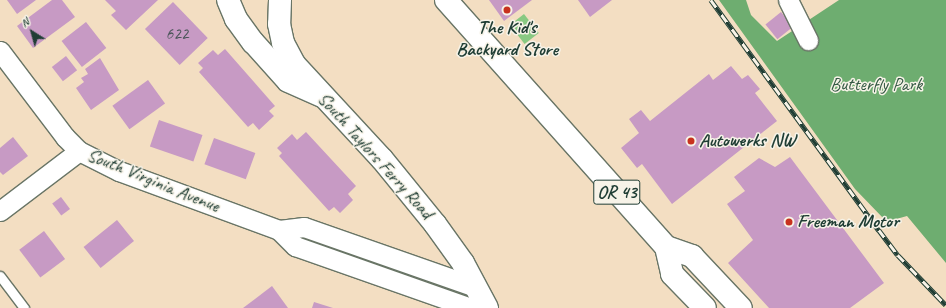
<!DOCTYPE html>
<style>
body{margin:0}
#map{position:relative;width:946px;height:308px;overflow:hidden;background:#f3dec2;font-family:Caveat,sans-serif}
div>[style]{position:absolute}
.green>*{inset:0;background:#88c982;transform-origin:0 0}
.forest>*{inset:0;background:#6ead70}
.building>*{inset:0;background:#c79ac4;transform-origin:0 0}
.roads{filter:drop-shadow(1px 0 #697566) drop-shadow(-1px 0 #697566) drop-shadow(0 1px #697566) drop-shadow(0 -1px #697566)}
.lane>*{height:9px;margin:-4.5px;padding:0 4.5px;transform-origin:4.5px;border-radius:4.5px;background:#fff}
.street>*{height:19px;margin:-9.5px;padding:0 9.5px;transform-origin:9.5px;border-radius:9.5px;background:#fff}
.secondary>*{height:22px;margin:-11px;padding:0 11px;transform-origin:11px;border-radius:11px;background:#fff}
.primary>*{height:22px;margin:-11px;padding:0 11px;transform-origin:11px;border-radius:11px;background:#fff}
.rail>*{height:4.5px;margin-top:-2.25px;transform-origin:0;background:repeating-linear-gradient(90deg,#f7f3e8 0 9px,#1f3d34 0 18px);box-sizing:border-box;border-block:1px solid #1f3d34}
.dots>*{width:11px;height:11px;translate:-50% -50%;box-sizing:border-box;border:2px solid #f7f3e8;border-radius:50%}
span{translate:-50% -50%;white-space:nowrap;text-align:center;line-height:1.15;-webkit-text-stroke:3px #f7f3e8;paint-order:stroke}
.number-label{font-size:17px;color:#495458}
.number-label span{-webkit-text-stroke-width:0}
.shield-label span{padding:1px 3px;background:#f7f3e8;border:1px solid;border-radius:3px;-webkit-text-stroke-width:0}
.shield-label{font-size:18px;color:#1f3d34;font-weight:700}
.poi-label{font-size:19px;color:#1f3d34;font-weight:700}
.left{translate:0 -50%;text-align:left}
.park-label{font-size:19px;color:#345944}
.street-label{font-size:19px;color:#1f3d34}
.north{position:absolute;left:12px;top:12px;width:40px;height:40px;-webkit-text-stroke:3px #f7f3e8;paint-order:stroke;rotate:323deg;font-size:11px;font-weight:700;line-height:16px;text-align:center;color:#1f3d34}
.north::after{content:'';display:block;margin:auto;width:14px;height:18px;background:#1f3d34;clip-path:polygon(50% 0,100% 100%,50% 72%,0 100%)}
</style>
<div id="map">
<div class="green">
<div style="left:524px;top:14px;width:24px;height:18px;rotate:52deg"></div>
</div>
<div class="forest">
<div style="clip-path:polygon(719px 0,746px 0,751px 15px,777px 41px,839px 0,946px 0,946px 263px,907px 216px,889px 221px,884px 219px,855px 189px)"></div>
</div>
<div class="building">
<div style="clip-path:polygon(7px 0,36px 0,17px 14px)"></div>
<div style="clip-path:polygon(52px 0,62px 0,75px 17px,33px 48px,17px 26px)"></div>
<div style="clip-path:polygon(105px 0,158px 0,126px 30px,111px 15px,116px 11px)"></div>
<div style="clip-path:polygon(489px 0,532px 0,504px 21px)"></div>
<div style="clip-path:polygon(578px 0,612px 0,590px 17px)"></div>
<div style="left:173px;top:2px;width:50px;height:39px;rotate:46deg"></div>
<div style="left:781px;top:12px;width:19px;height:20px;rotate:51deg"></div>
<div style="left:86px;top:22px;width:33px;height:31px;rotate:52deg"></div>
<div style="clip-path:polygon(225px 49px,275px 106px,269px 111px,274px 116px,259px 130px,253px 123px,248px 127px,199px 72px,203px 68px,198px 63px,213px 50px,218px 55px)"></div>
<div style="left:66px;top:56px;width:18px;height:18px;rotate:52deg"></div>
<div style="clip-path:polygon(100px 58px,119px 90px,91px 110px,76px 88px,84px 82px,81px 78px,88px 74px,85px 69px)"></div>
<div style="clip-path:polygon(731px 66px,742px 79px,748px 75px,760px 89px,755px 93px,777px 121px,672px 204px,642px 164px,637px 168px,621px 148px,639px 133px,629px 119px,641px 110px,650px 121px,709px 74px,713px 80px)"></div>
<div style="left:148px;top:80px;width:29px;height:44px;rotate:54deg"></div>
<div style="left:159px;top:120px;width:46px;height:28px;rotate:19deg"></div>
<div style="clip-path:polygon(306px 132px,356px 186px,348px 194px,353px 200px,340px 213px,334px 207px,329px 211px,279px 156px,282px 153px,277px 148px,292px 134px,297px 140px)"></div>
<div style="clip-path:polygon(13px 137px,28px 156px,3px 175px,0 172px,0 148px)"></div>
<div style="left:214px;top:138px;width:44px;height:28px;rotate:20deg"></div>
<div style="clip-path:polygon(790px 157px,884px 283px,850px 308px,769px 308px,728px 263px,753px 240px,727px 204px,745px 191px,734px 177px,759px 158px,775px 167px)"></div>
<div style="left:61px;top:197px;width:15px;height:11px;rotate:53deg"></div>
<div style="left:117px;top:220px;width:27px;height:43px;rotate:51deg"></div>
<div style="left:44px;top:231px;width:35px;height:31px;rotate:53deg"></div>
<div style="clip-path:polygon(272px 286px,288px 308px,243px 308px)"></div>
<div style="clip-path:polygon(314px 302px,333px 308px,312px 308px)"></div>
</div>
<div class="roads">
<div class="lane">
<div style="left:0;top:276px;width:40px;rotate:53deg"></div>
</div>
<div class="street">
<div style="left:788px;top:0;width:45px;rotate:63.4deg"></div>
<div style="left:0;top:51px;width:108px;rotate:52.9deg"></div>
<div style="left:65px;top:137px;width:20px;rotate:45deg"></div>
<div style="left:79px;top:151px;width:45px;rotate:26.6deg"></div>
<div style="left:119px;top:171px;width:171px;rotate:20.2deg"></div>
<div style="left:279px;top:230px;width:23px;rotate:45deg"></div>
<div style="left:295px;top:246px;width:187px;rotate:19.4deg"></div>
<div style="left:0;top:211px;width:99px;rotate:-37.2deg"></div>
<div style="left:279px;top:230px;width:25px;rotate:-7deg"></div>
<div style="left:304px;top:227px;width:181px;rotate:19.3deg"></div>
</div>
<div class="secondary">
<div style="left:280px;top:0;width:24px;rotate:92deg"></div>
<div style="left:279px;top:24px;width:19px;rotate:78deg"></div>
<div style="left:283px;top:43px;width:24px;rotate:62deg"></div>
<div style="left:294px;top:64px;width:129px;rotate:47.2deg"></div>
<div style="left:382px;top:159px;width:84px;rotate:50.8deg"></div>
<div style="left:435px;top:224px;width:48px;rotate:54.3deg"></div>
<div style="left:463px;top:263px;width:51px;rotate:61.9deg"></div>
</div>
<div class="primary">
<div style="left:228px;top:0;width:21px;rotate:67deg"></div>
<div style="left:236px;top:19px;width:29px;rotate:54deg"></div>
<div style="left:253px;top:42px;width:52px;rotate:48.1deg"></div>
<div style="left:288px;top:81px;width:37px;rotate:24deg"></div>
<div style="left:446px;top:0;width:331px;rotate:48.3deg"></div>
<div style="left:666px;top:247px;width:28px;rotate:77deg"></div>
<div style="left:672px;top:274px;width:47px;rotate:45.9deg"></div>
<div style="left:666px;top:247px;width:28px;rotate:19deg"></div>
<div style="left:692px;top:256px;width:71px;rotate:46.7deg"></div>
</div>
</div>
<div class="rail">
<div style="left:711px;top:0;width:285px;rotate:53.9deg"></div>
<div style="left:879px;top:230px;width:31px;rotate:53deg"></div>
<div style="left:898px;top:255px;width:69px;rotate:46.2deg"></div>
</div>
<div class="dots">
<div style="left:507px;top:10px;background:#c8321e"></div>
<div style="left:691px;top:141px;background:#c8321e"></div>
<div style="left:789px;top:222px;background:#c8321e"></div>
</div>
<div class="number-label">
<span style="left:177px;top:34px">622</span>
</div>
<div class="shield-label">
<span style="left:617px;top:192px">OR 43</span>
</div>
<div class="poi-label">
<span style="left:507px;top:39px">The Kid's<br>Backyard Store</span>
<span class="left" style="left:699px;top:141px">Autowerks NW</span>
<span class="left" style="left:797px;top:222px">Freeman Motor</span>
</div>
<div class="park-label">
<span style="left:876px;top:85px">Butterfly Park</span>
</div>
<div class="street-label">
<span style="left:375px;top:156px;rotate:48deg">South Taylors Ferry Road</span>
<span style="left:153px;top:181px;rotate:22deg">South Virginia Avenue</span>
</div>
<div class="north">N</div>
</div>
